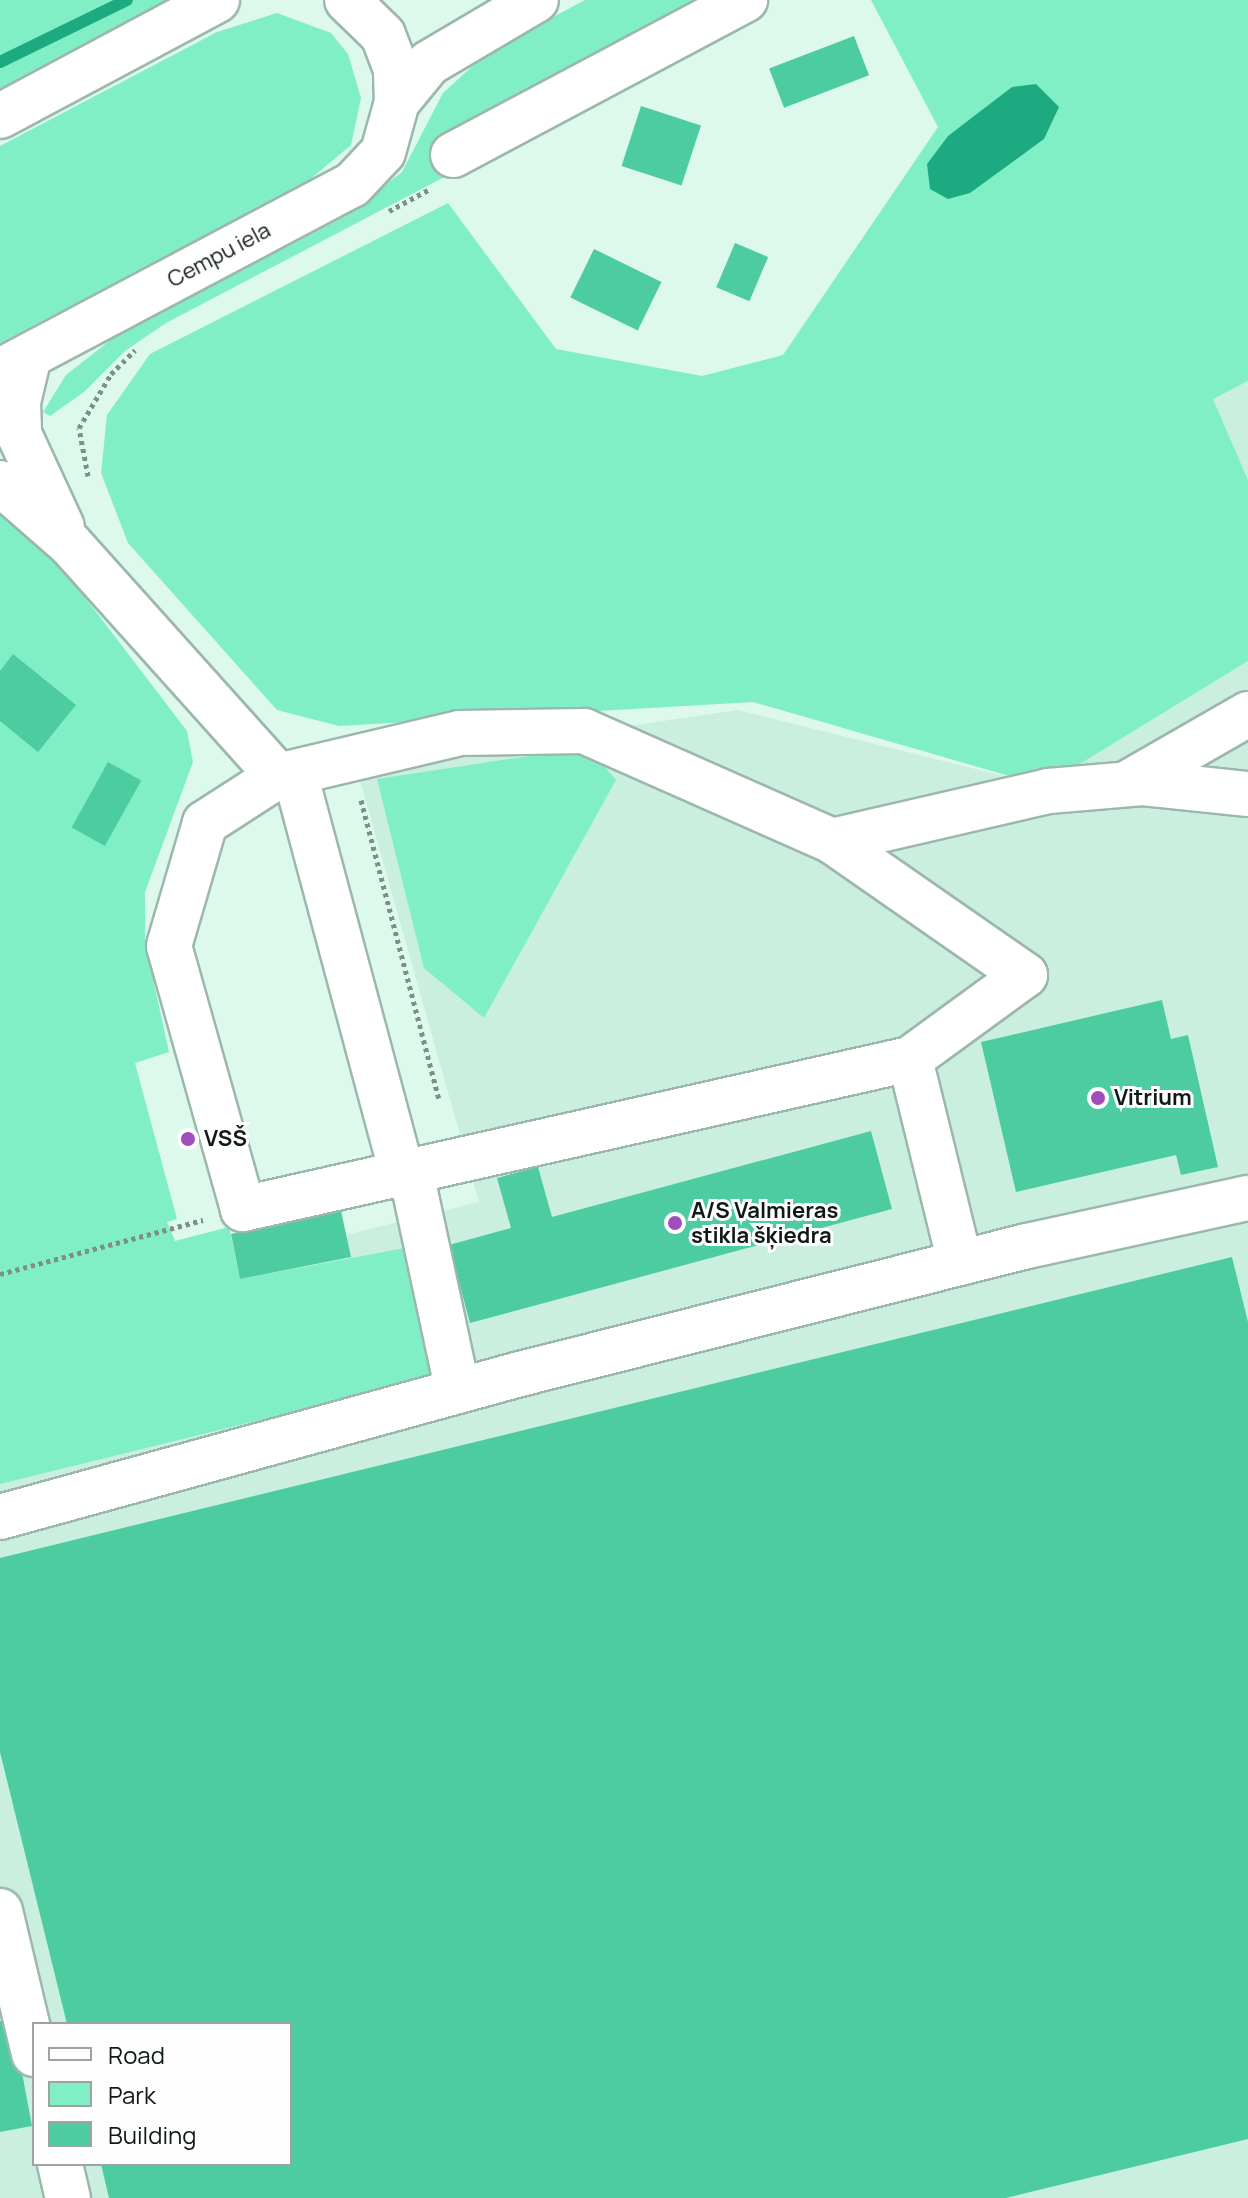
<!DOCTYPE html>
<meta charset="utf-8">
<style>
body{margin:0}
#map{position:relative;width:1248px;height:2198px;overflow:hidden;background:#dcf9ec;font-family:Manrope,sans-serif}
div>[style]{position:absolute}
.built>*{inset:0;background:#caefdf}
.green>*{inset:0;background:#80efc6}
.water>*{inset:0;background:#1daa81}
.stream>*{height:12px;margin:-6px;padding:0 6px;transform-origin:6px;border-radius:6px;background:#1daa81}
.building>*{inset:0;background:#4dcca1;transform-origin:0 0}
.path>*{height:5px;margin-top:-2.5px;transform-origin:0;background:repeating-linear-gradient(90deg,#7c9088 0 4px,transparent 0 8px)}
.roads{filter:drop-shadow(2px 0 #9cb7ab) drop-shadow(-2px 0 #9cb7ab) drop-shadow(0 2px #9cb7ab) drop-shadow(0 -2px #9cb7ab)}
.minor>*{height:44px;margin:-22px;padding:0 22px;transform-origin:22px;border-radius:22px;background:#fff}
.major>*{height:44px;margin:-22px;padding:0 22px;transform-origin:22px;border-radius:22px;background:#fff}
.dots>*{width:22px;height:22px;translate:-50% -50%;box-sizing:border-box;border:4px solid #fefefe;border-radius:50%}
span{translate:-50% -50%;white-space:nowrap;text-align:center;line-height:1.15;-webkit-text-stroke:6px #fefefe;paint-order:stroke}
.street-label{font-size:22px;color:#0f1915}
.poi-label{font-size:22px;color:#0f1915;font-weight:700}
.left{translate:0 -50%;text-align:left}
.legend{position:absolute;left:32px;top:2022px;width:260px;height:144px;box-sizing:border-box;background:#fefefe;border:2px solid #9ea2a1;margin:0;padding:10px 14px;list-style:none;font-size:24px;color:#0f1915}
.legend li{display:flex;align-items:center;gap:16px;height:40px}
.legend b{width:40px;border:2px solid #9ea2a1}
</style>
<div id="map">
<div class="built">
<div style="clip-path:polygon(1248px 381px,1248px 480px,1212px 398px)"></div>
<div style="clip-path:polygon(evenodd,1248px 661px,1248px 2198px,0 2198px,0 1347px,225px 1265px,479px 1202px,356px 766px,738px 710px,1044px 786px,1248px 661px,34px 2024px,290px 2024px,290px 2164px,34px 2164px,34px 2024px)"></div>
</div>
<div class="green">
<div style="clip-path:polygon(0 0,176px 0,0 93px)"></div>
<div style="clip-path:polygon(585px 0,721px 0,454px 172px,166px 323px,125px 351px,84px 392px,50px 416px,43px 412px,66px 375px,113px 338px,342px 218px,402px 172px,443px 93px,488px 52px)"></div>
<div style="clip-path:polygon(871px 0,1248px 0,1248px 381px,1213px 399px,1248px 480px,1248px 661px,1044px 786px,753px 702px,339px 726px,277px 710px,128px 543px,101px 473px,107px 415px,150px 354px,448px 203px,556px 349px,702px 376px,783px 355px,938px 127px)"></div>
<div style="clip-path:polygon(277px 13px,331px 33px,348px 54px,361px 98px,351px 145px,307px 182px,0 343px,0 146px,217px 32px)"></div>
<div style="clip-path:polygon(0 506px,42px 541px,187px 731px,193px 762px,145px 892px,145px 942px,169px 1052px,135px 1063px,177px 1219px,167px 1222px,175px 1241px,229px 1227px,240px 1279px,410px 1247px,435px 1377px,0 1484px)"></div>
<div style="clip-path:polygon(588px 747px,616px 780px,484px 1018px,424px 968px,377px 779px)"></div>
</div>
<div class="water">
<div style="clip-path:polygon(1036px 84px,1059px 107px,1044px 139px,970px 193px,948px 199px,930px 189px,927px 164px,948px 136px,1012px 87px)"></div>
</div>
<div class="stream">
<div style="left:0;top:62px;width:141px;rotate:-26deg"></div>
</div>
<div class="building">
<div style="left:854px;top:36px;width:42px;height:91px;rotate:69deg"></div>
<div style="left:641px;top:106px;width:63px;height:63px;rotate:18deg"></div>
<div style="left:735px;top:243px;width:36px;height:48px;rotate:23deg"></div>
<div style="left:594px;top:249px;width:75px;height:54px;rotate:26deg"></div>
<div style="clip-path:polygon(13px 654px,76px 705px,38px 752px,0 721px,0 671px)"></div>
<div style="left:108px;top:762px;width:38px;height:75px;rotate:29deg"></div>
<div style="clip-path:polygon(1162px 1000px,1171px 1039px,1188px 1035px,1218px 1167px,1181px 1175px,1176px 1155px,1016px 1192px,981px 1042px)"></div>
<div style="clip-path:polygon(871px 1131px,892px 1209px,470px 1323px,449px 1245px,511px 1228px,497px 1178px,538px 1167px,552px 1217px)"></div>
<div style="clip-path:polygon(309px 1199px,312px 1217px,341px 1211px,351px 1257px,240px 1279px,231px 1234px,278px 1224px,274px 1206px)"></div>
<div style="clip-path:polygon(1232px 1257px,1248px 1322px,1248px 2139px,1006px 2198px,109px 2198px,101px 2164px,290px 2164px,290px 2024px,67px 2024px,0 1752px,0 1558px)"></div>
<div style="clip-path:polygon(12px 2019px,32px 2126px,0 2132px,0 2021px)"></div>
</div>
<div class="path">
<div style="left:389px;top:211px;width:47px;rotate:-28.2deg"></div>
<div style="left:88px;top:476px;width:49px;rotate:-100.6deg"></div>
<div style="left:79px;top:428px;width:63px;rotate:-59.3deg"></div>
<div style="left:111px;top:374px;width:34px;rotate:-45deg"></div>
<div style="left:361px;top:800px;width:309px;rotate:75.4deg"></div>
<div style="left:0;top:1274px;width:210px;rotate:-14.9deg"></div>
</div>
<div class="roads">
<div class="minor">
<div style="left:453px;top:155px;width:331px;rotate:-28deg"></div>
<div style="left:29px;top:356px;width:47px;rotate:103.4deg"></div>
<div style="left:18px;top:402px;width:32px;rotate:88deg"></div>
<div style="left:19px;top:434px;width:102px;rotate:65.2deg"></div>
<div style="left:0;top:483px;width:93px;rotate:41.1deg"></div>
<div style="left:70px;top:544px;width:312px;rotate:48.1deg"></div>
<div style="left:278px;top:776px;width:22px;rotate:24deg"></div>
<div style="left:298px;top:785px;width:399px;rotate:75deg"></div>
<div style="left:584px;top:731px;width:271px;rotate:23.9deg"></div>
<div style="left:832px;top:841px;width:235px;rotate:34.8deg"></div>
<div style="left:1025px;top:975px;width:142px;rotate:143.9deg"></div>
<div style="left:910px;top:1059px;width:684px;rotate:167.33deg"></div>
<div style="left:243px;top:1209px;width:273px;rotate:-105.7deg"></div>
<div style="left:169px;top:946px;width:128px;rotate:-73.7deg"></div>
<div style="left:205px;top:823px;width:87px;rotate:-32.8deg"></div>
<div style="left:278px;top:776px;width:187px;rotate:-13.3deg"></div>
<div style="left:460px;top:733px;width:124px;rotate:-0.9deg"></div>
<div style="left:1126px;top:784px;width:141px;rotate:-29.8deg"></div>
<div style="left:832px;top:841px;width:223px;rotate:-13deg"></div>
<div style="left:1049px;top:791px;width:94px;rotate:-4.9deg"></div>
<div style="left:1143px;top:783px;width:106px;rotate:6deg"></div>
<div style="left:910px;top:1059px;width:210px;rotate:76.2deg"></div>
<div style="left:410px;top:1168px;width:228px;rotate:77.9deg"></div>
<div style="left:0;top:1517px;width:539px;rotate:-15.38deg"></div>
<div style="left:520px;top:1374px;width:523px;rotate:-14.17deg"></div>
<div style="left:1027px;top:1246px;width:226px;rotate:-12.3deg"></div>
<div style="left:0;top:1911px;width:147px;rotate:76.6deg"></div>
<div style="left:60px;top:2164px;width:35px;rotate:77deg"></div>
</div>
<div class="major">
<div style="left:397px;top:102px;width:50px;rotate:-50.6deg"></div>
<div style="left:429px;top:63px;width:124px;rotate:-30.5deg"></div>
<div style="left:0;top:116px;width:246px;rotate:-28.1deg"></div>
<div style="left:0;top:371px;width:398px;rotate:-27.9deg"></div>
<div style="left:352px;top:185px;width:45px;rotate:-46.8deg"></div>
<div style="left:383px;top:152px;width:52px;rotate:-74.4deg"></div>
<div style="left:397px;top:102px;width:33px;rotate:-92deg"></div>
<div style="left:396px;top:69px;width:36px;rotate:-111deg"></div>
<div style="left:383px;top:35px;width:50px;rotate:-135.8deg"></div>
</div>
</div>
<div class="dots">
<div style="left:1098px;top:1098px;background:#a14dbc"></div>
<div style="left:188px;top:1139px;background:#a14dbc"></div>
<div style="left:675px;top:1223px;background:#a14dbc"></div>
</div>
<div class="street-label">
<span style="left:219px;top:255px;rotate:-28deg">Cempu iela</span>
</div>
<div class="poi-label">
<span class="left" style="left:1114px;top:1098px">Vitrium</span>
<span class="left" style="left:204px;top:1139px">VSŠ</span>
<span class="left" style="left:691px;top:1223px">A/S Valmieras<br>stikla šķiedra</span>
</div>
<ul class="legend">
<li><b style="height:10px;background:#fff"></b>Road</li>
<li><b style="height:22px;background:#80efc6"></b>Park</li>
<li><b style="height:22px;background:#4dcca1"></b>Building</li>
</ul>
</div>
